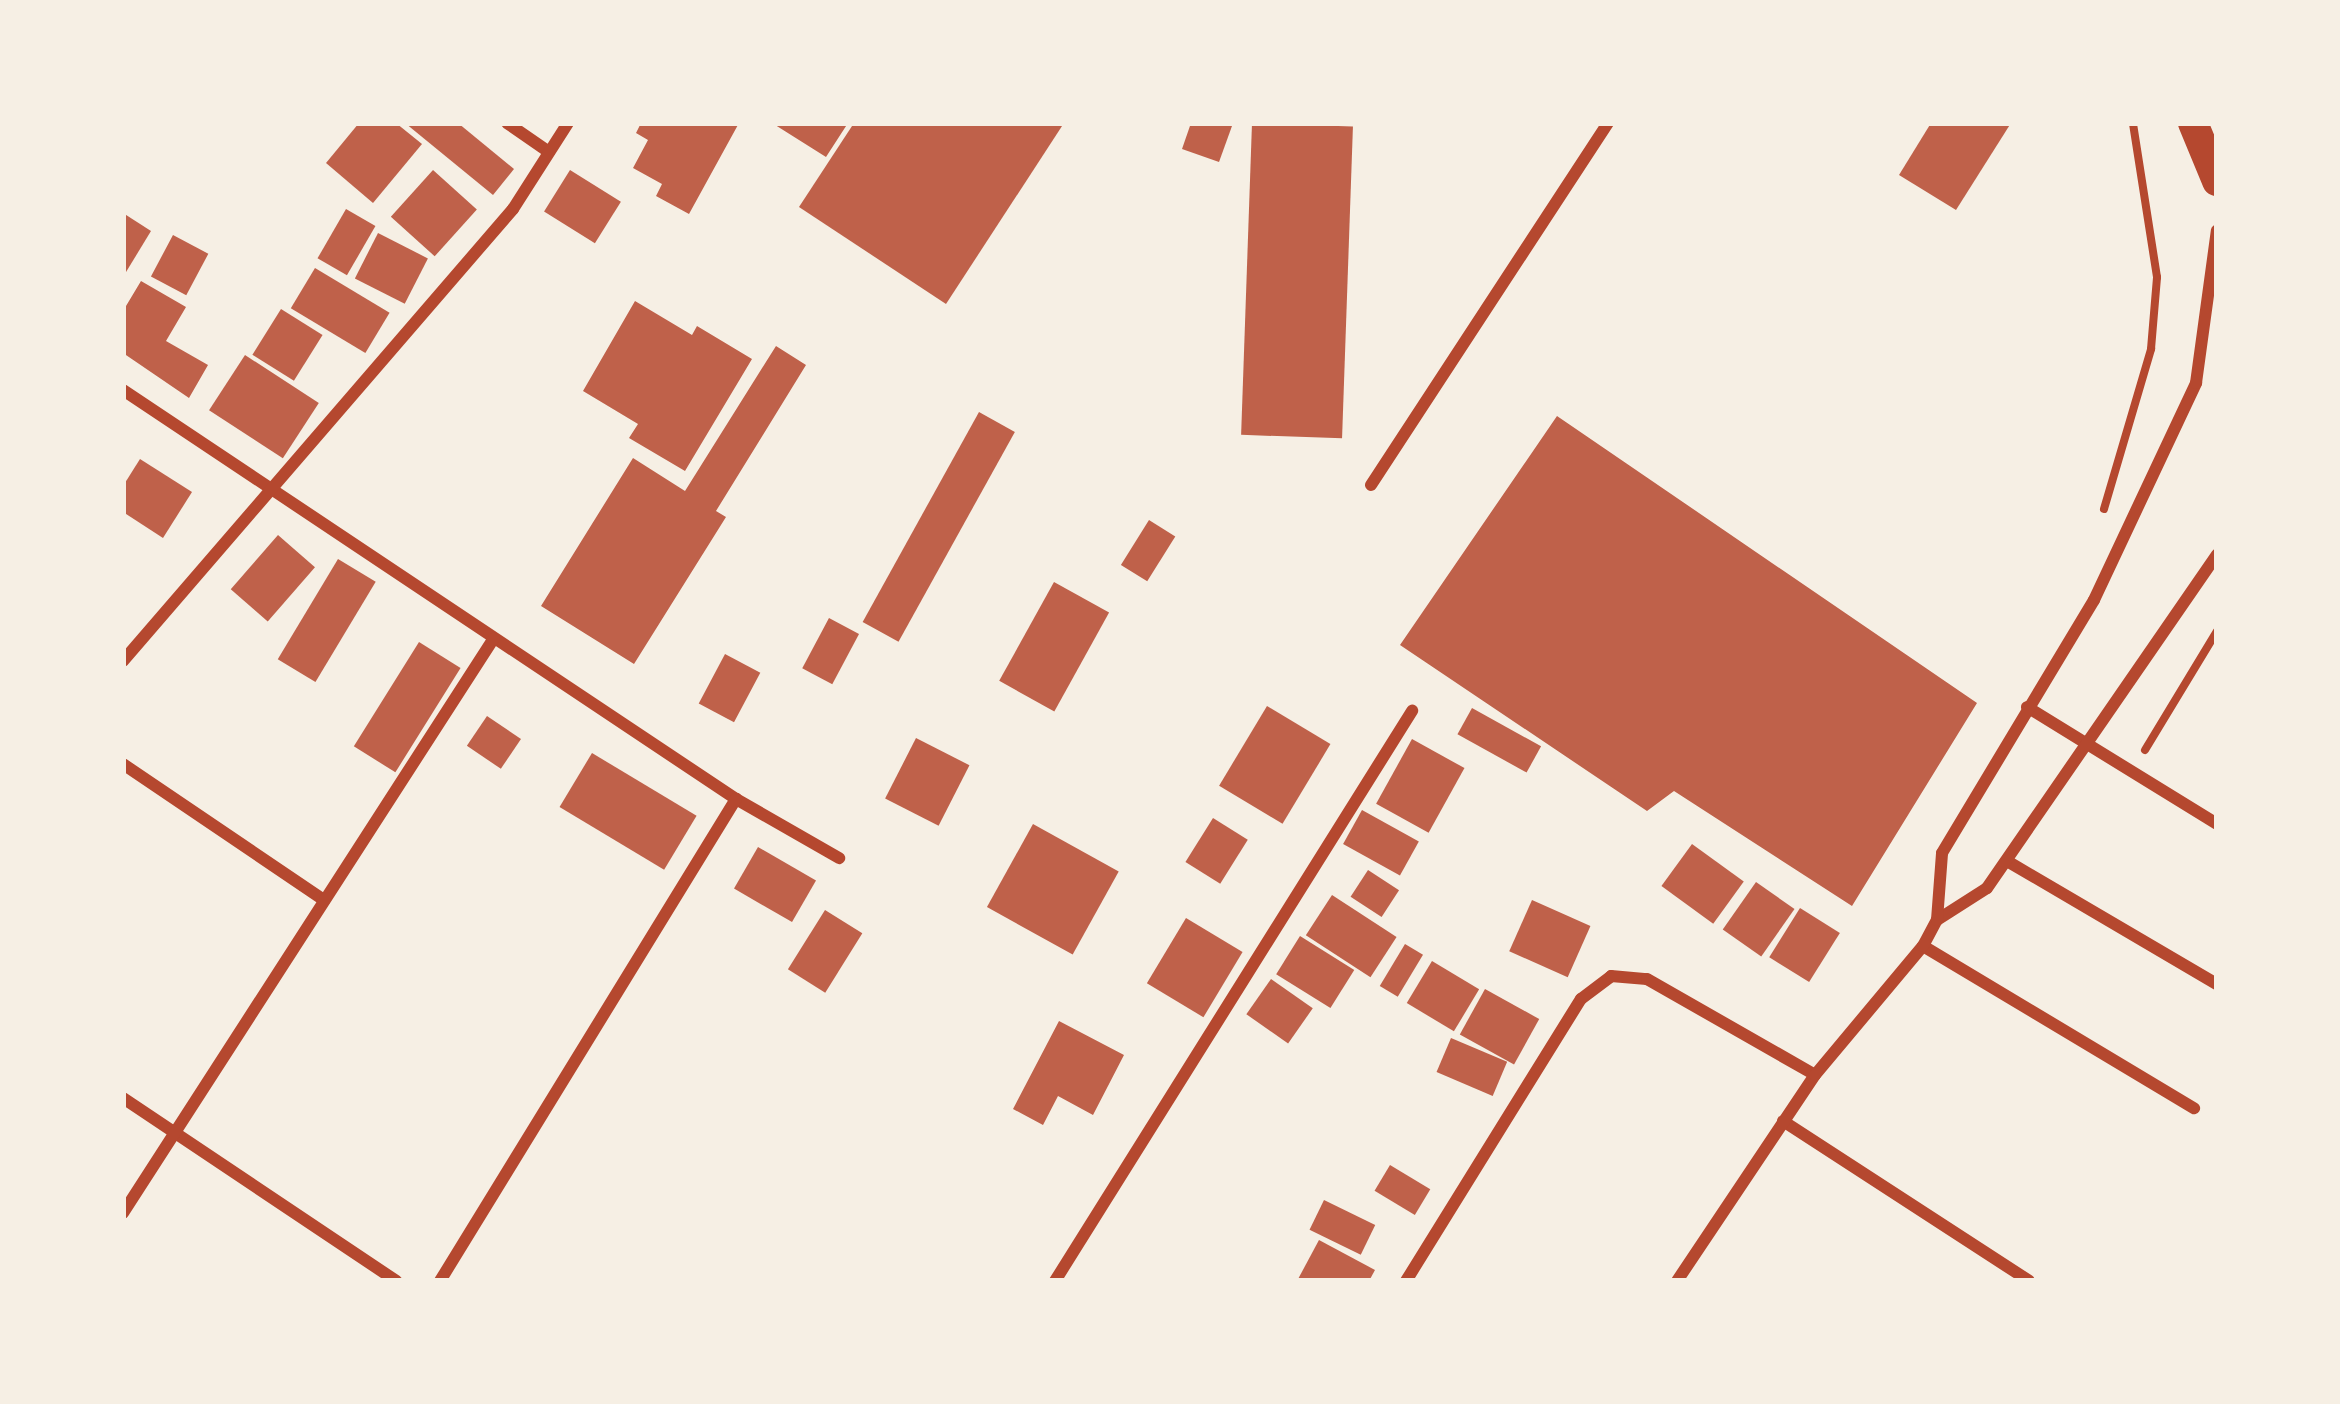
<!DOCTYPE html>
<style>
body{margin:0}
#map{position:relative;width:2340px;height:1404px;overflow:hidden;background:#f6efe4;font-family:Signika,sans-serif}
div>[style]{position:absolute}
.building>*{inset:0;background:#bf614a;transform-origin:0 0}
.path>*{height:8px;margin:-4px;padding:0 4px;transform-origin:4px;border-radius:4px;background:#b5482f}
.minor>*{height:12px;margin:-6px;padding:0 6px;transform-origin:6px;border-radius:6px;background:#b5482f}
.trunk>*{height:30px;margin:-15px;padding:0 15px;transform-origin:15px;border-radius:15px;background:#b5482f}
span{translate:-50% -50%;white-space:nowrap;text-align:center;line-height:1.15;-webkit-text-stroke:10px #f6efe4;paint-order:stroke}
.frame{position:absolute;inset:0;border:126px solid #f6efe4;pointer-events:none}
</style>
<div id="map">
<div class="building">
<div style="clip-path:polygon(359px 123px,396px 123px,422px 144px,373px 203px,326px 163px)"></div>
<div style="clip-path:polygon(405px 123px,458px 123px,514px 169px,493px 195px)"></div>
<div style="clip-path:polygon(641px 123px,739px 123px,689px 214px,656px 196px,662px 184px,633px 168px,648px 140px,636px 133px)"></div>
<div style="clip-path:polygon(772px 123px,826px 124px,848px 123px,826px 157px)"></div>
<div style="clip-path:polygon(854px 123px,1064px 123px,946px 304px,799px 207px)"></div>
<div style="clip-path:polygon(1191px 123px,1232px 126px,1219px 162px,1182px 149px)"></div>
<div style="left:1252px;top:123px;width:101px;height:312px;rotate:2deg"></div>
<div style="clip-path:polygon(1931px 123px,2011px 123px,1956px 210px,1899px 175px)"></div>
<div style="left:433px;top:170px;width:59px;height:63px;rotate:42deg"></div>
<div style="left:570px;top:170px;width:60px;height:49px;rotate:32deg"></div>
<div style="left:346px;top:209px;width:34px;height:57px;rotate:30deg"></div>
<div style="clip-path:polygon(123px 213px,151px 231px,123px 277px)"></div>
<div style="left:378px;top:233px;width:56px;height:51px;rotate:27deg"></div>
<div style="left:173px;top:235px;width:40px;height:47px;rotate:28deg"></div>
<div style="left:315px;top:268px;width:87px;height:47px;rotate:31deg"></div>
<div style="clip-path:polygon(141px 281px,186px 307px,166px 341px,208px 365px,189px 398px,123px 353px,123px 311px)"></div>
<div style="clip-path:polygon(635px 301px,692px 335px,697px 326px,752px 359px,685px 471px,629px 438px,638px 424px,583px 391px)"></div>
<div style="left:281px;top:309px;width:49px;height:54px;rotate:32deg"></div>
<div style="clip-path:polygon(776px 346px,806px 365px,716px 511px,726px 517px,634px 664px,541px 606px,633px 458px,685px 491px)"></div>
<div style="left:245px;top:355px;width:88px;height:66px;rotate:33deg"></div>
<div style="left:979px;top:412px;width:41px;height:240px;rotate:29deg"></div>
<div style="clip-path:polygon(1557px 416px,1977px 703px,1852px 906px,1674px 791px,1647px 811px,1400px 645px)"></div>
<div style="clip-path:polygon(140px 459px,192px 492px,163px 538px,123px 512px,123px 486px)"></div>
<div style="left:1149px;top:520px;width:31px;height:53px;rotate:32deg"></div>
<div style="left:278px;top:535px;width:49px;height:72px;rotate:41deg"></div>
<div style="left:338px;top:559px;width:44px;height:117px;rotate:31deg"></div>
<div style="left:1054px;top:582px;width:63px;height:113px;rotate:29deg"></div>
<div style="left:829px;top:618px;width:34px;height:57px;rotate:28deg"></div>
<div style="left:419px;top:642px;width:49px;height:123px;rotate:32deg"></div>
<div style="left:725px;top:654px;width:40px;height:56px;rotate:28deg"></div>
<div style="left:1267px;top:706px;width:74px;height:93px;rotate:31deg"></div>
<div style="left:1472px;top:708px;width:79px;height:30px;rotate:29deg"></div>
<div style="left:487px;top:716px;width:41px;height:36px;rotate:34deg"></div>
<div style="left:916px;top:738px;width:60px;height:68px;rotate:27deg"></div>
<div style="left:1412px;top:739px;width:60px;height:74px;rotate:29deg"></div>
<div style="left:592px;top:753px;width:122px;height:63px;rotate:31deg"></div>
<div style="left:1362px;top:810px;width:65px;height:39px;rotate:29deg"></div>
<div style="left:1213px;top:818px;width:41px;height:52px;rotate:32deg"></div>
<div style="left:1033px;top:824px;width:98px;height:95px;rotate:29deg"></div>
<div style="left:1692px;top:844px;width:64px;height:52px;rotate:36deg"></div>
<div style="left:758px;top:847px;width:67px;height:48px;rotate:30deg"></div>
<div style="left:1368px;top:870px;width:37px;height:32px;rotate:33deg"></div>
<div style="left:1756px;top:882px;width:47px;height:58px;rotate:35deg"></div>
<div style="left:1332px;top:895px;width:77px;height:48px;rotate:33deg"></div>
<div style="left:1532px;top:900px;width:64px;height:56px;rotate:24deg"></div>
<div style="left:1800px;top:908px;width:47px;height:58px;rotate:32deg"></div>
<div style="left:825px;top:910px;width:44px;height:70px;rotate:32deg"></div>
<div style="left:1186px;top:918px;width:66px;height:76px;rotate:31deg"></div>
<div style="left:1300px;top:936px;width:64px;height:45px;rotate:32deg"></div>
<div style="left:1405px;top:944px;width:21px;height:49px;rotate:31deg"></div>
<div style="left:1432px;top:961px;width:55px;height:49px;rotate:31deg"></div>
<div style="left:1271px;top:979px;width:51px;height:43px;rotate:35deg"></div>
<div style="left:1485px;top:989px;width:62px;height:52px;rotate:29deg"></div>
<div style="clip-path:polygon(1059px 1021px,1124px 1055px,1093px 1115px,1058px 1096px,1043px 1125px,1013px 1109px)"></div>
<div style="left:1451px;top:1038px;width:61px;height:37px;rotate:23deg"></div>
<div style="left:1390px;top:1165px;width:47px;height:30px;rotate:31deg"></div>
<div style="left:1324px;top:1200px;width:57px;height:33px;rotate:26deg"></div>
<div style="clip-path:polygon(1319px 1240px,1375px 1270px,1369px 1281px,1297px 1281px)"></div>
</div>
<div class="path">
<div style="left:2104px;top:509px;width:167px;rotate:-73.6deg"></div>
<div style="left:2151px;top:349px;width:72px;rotate:-85.2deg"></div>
<div style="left:2157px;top:277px;width:156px;rotate:-98.9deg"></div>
<div style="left:2145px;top:750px;width:139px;rotate:-58.8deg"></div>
</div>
<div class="minor">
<div style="left:507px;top:123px;width:51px;rotate:34.6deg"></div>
<div style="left:123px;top:390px;width:737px;rotate:33.71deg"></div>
<div style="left:736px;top:799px;width:119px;rotate:29.8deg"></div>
<div style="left:1371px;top:485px;width:433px;rotate:-56.8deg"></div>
<div style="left:123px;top:661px;width:597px;rotate:-49.21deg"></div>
<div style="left:513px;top:209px;width:102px;rotate:-57.4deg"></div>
<div style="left:2027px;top:707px;width:223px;rotate:31.6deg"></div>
<div style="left:123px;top:764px;width:243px;rotate:34.1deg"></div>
<div style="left:2007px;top:861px;width:243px;rotate:30.4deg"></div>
<div style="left:1937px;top:920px;width:59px;rotate:-32.6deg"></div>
<div style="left:1987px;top:888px;width:405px;rotate:-55.4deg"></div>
<div style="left:1923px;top:946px;width:316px;rotate:30.9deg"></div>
<div style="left:123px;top:1098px;width:329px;rotate:33.8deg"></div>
<div style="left:1783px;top:1121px;width:293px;rotate:33deg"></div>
<div style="left:123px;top:1213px;width:684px;rotate:-57.17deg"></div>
<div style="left:440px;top:1281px;width:566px;rotate:-58.45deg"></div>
<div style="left:1055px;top:1281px;width:673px;rotate:-57.94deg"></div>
<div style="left:1406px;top:1281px;width:332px;rotate:-58.2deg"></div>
<div style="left:1581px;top:999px;width:38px;rotate:-37deg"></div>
<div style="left:1611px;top:976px;width:36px;rotate:5deg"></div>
<div style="left:1647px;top:979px;width:193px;rotate:29.7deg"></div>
<div style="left:1677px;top:1281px;width:248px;rotate:-56.2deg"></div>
<div style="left:1815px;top:1075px;width:168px;rotate:-50.1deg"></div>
<div style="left:1923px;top:946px;width:30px;rotate:-62deg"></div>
<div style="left:1937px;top:920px;width:67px;rotate:-85.7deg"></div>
<div style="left:1942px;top:853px;width:295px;rotate:-59deg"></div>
<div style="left:2094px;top:600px;width:240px;rotate:-64.8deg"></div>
<div style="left:2196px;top:383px;width:154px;rotate:-82.2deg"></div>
</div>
<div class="trunk">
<div style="left:2193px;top:123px;width:63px;rotate:67.5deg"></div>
</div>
<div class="frame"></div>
</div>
